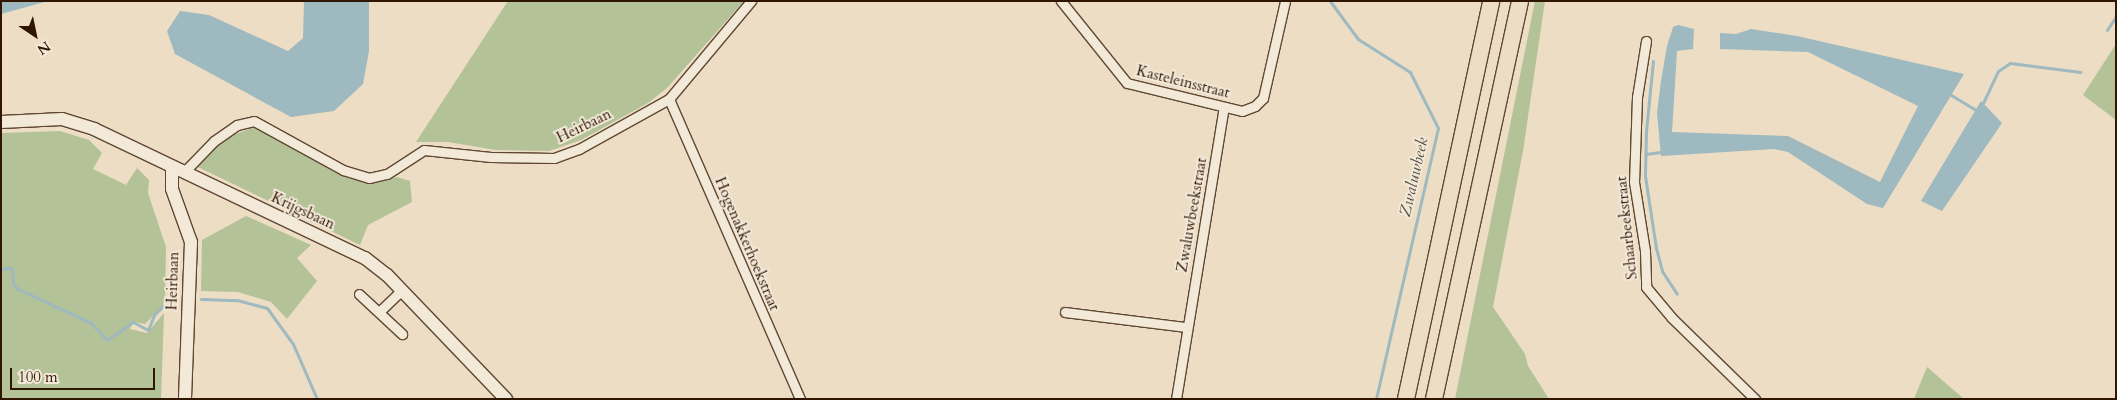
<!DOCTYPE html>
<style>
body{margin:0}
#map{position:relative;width:2117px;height:400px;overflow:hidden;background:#ecddc4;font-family:Cardo,serif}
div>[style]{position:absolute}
.green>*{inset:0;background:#b4c297}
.water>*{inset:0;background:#9eb9bf}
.stream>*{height:3px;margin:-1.5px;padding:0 1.5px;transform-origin:1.5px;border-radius:1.5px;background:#9eb9bf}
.roads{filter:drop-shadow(1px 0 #5f4731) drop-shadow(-1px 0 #5f4731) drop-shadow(0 1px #5f4731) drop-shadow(0 -1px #5f4731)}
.street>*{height:9px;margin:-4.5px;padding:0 4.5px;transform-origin:4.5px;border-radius:4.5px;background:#f3e9d9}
.secondary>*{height:12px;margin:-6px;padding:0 6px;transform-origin:6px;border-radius:6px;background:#f3e9d9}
.highway>*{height:16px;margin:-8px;padding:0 8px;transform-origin:8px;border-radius:8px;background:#ecddc4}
span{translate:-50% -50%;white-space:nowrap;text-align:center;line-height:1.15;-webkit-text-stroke:4px #f3e9d9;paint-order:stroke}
.street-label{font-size:15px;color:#301500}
.water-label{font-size:16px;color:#564e43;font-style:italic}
.frame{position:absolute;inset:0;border:2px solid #301500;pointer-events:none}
.north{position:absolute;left:10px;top:10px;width:50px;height:50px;-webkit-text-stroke:4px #f3e9d9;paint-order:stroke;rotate:146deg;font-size:14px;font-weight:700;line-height:20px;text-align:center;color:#301500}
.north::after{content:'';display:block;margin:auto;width:18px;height:22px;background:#301500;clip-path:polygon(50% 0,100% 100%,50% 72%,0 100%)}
.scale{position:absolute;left:10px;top:368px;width:145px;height:22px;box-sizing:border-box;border:2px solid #301500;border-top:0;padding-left:6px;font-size:15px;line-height:18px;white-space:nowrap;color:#301500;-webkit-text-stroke:4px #f3e9d9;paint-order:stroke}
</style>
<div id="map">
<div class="green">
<div style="clip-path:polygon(508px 1px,744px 1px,667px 88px,648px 103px,581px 140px,549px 151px,496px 150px,448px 142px,416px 142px)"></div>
<div style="clip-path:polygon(1535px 1px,1545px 1px,1523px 151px,1493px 307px,1525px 354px,1528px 366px,1549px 399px,1455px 399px)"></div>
<div style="clip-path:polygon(2116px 44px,2116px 120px,2083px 95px)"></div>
<div style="clip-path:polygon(254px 127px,343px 176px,369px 183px,397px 177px,410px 181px,412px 202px,368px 225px,360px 245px,198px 167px,200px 158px,231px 136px)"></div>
<div style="clip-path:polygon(60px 131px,89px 140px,102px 153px,93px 169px,126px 185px,137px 168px,149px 180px,148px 193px,166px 247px,165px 304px,145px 324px,134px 322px,130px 329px,147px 333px,164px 313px,161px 399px,1px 399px,1px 133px)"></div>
<div style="clip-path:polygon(246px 216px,311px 245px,297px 258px,317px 281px,287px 319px,271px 302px,238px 292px,201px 291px,202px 240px)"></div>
<div style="clip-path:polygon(1927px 367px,1964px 399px,1914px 399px)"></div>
</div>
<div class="water">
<div style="clip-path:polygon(1px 1px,48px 1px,1px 14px)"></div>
<div style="clip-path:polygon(304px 1px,369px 1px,369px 51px,363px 84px,334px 111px,291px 117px,175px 54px,167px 31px,180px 11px,209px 15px,288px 51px,303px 38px)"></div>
<div style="clip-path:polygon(1678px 25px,1694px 29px,1693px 49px,1677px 51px,1672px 132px,1788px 136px,1880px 182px,1918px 106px,1808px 52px,1720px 49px,1720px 33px,1736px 34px,1751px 29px,1797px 36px,1964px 74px,1883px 208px,1867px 204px,1788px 152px,1774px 149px,1661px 156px,1657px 113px,1661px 81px,1667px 46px,1673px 27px)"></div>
<div style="clip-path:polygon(1981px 101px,2002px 123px,1942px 211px,1921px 201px)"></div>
</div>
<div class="stream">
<div style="left:1330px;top:1px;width:47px;rotate:53.6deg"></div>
<div style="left:1358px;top:39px;width:62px;rotate:32.4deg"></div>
<div style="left:1410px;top:72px;width:63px;rotate:63.4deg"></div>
<div style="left:1438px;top:128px;width:278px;rotate:102.9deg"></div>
<div style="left:2107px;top:30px;width:17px;rotate:-57deg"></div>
<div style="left:1653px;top:61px;width:70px;rotate:95.7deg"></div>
<div style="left:1646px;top:131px;width:45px;rotate:91.3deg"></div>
<div style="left:1645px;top:176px;width:73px;rotate:81.3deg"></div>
<div style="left:1656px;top:248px;width:24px;rotate:75deg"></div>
<div style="left:1662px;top:271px;width:27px;rotate:57deg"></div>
<div style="left:1951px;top:95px;width:29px;rotate:31deg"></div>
<div style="left:1983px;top:103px;width:35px;rotate:-65deg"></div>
<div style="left:1998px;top:71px;width:14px;rotate:-34deg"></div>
<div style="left:2010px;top:63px;width:71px;rotate:7.3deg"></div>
<div style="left:1646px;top:154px;width:14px;rotate:-8deg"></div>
<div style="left:1px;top:269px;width:11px;rotate:-5deg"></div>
<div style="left:12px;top:268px;width:16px;rotate:86deg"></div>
<div style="left:13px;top:284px;width:7px;rotate:45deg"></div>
<div style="left:18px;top:289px;width:81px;rotate:25deg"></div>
<div style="left:91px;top:323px;width:23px;rotate:47deg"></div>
<div style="left:107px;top:340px;width:32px;rotate:-35deg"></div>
<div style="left:133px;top:322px;width:17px;rotate:28deg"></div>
<div style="left:148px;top:330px;width:16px;rotate:-68deg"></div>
<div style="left:154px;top:315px;width:16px;rotate:-45deg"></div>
<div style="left:201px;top:299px;width:36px;rotate:2deg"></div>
<div style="left:237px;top:300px;width:31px;rotate:15deg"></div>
<div style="left:267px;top:308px;width:44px;rotate:54.2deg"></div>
<div style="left:293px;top:344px;width:60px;rotate:66.4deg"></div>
</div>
<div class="roads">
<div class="street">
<div style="left:1061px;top:1px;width:105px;rotate:51.2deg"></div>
<div style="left:1127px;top:83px;width:118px;rotate:13.7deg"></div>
<div style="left:1242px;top:111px;width:14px;rotate:-21deg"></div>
<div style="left:1255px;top:106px;width:11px;rotate:-45deg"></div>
<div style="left:1263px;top:98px;width:99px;rotate:-77.2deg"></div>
<div style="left:1646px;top:41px;width:57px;rotate:99.1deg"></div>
<div style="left:1637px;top:97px;width:85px;rotate:92deg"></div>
<div style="left:1634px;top:182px;width:70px;rotate:80.9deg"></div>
<div style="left:1645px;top:251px;width:36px;rotate:88deg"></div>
<div style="left:1646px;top:287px;width:40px;rotate:50deg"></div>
<div style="left:1672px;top:318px;width:116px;rotate:44.3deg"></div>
<div style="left:669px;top:99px;width:327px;rotate:66.4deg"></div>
<div style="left:184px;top:172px;width:43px;rotate:-45.9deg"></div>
<div style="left:214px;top:141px;width:28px;rotate:-35deg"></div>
<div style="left:237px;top:125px;width:17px;rotate:-13deg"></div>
<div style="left:254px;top:121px;width:102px;rotate:28.8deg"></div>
<div style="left:343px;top:170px;width:27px;rotate:17deg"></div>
<div style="left:369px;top:178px;width:18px;rotate:-13deg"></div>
<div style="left:387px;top:174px;width:44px;rotate:-33deg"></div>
<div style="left:424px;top:150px;width:67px;rotate:6deg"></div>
<div style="left:491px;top:157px;width:63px;rotate:0.9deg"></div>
<div style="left:554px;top:158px;width:27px;rotate:-20deg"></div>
<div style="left:579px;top:149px;width:103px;rotate:-29.1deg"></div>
<div style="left:669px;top:99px;width:128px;rotate:-50.1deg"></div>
<div style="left:359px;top:294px;width:59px;rotate:42.9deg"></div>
<div style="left:380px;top:311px;width:30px;rotate:-44deg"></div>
<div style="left:1065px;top:312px;width:122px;rotate:7.1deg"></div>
<div style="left:1176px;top:399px;width:296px;rotate:-80.7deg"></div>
</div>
<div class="secondary">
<div style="left:1px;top:122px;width:61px;rotate:-2.8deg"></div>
<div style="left:62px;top:119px;width:34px;rotate:17deg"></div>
<div style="left:94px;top:129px;width:300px;rotate:25.5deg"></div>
<div style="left:365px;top:258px;width:28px;rotate:38deg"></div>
<div style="left:387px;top:275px;width:172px;rotate:46.2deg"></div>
<div style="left:172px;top:168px;width:21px;rotate:90deg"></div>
<div style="left:172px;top:189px;width:56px;rotate:70.3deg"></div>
<div style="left:191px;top:242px;width:157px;rotate:92.2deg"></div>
</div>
<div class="highway">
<div style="left:1406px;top:399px;width:407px;rotate:-77.9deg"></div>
<div style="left:1434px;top:399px;width:407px;rotate:-77.8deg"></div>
</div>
</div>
<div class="street-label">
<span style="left:1183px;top:82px;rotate:14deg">Kasteleinsstraat</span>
<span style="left:584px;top:126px;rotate:-26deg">Heirbaan</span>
<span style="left:303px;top:211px;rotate:25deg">Krijgsbaan</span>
<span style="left:1192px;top:215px;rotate:-80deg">Zwaluwbeekstraat</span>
<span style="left:1627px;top:228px;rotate:-96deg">Schaarbeekstraat</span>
<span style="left:747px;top:244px;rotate:67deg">Hogenakkerhoekstraat</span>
<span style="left:173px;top:281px;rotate:-88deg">Heirbaan</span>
</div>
<div class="water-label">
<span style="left:1414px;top:177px;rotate:-77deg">Zwaluwbeek</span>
</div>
<div class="frame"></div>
<div class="north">N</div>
<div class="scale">100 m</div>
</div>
